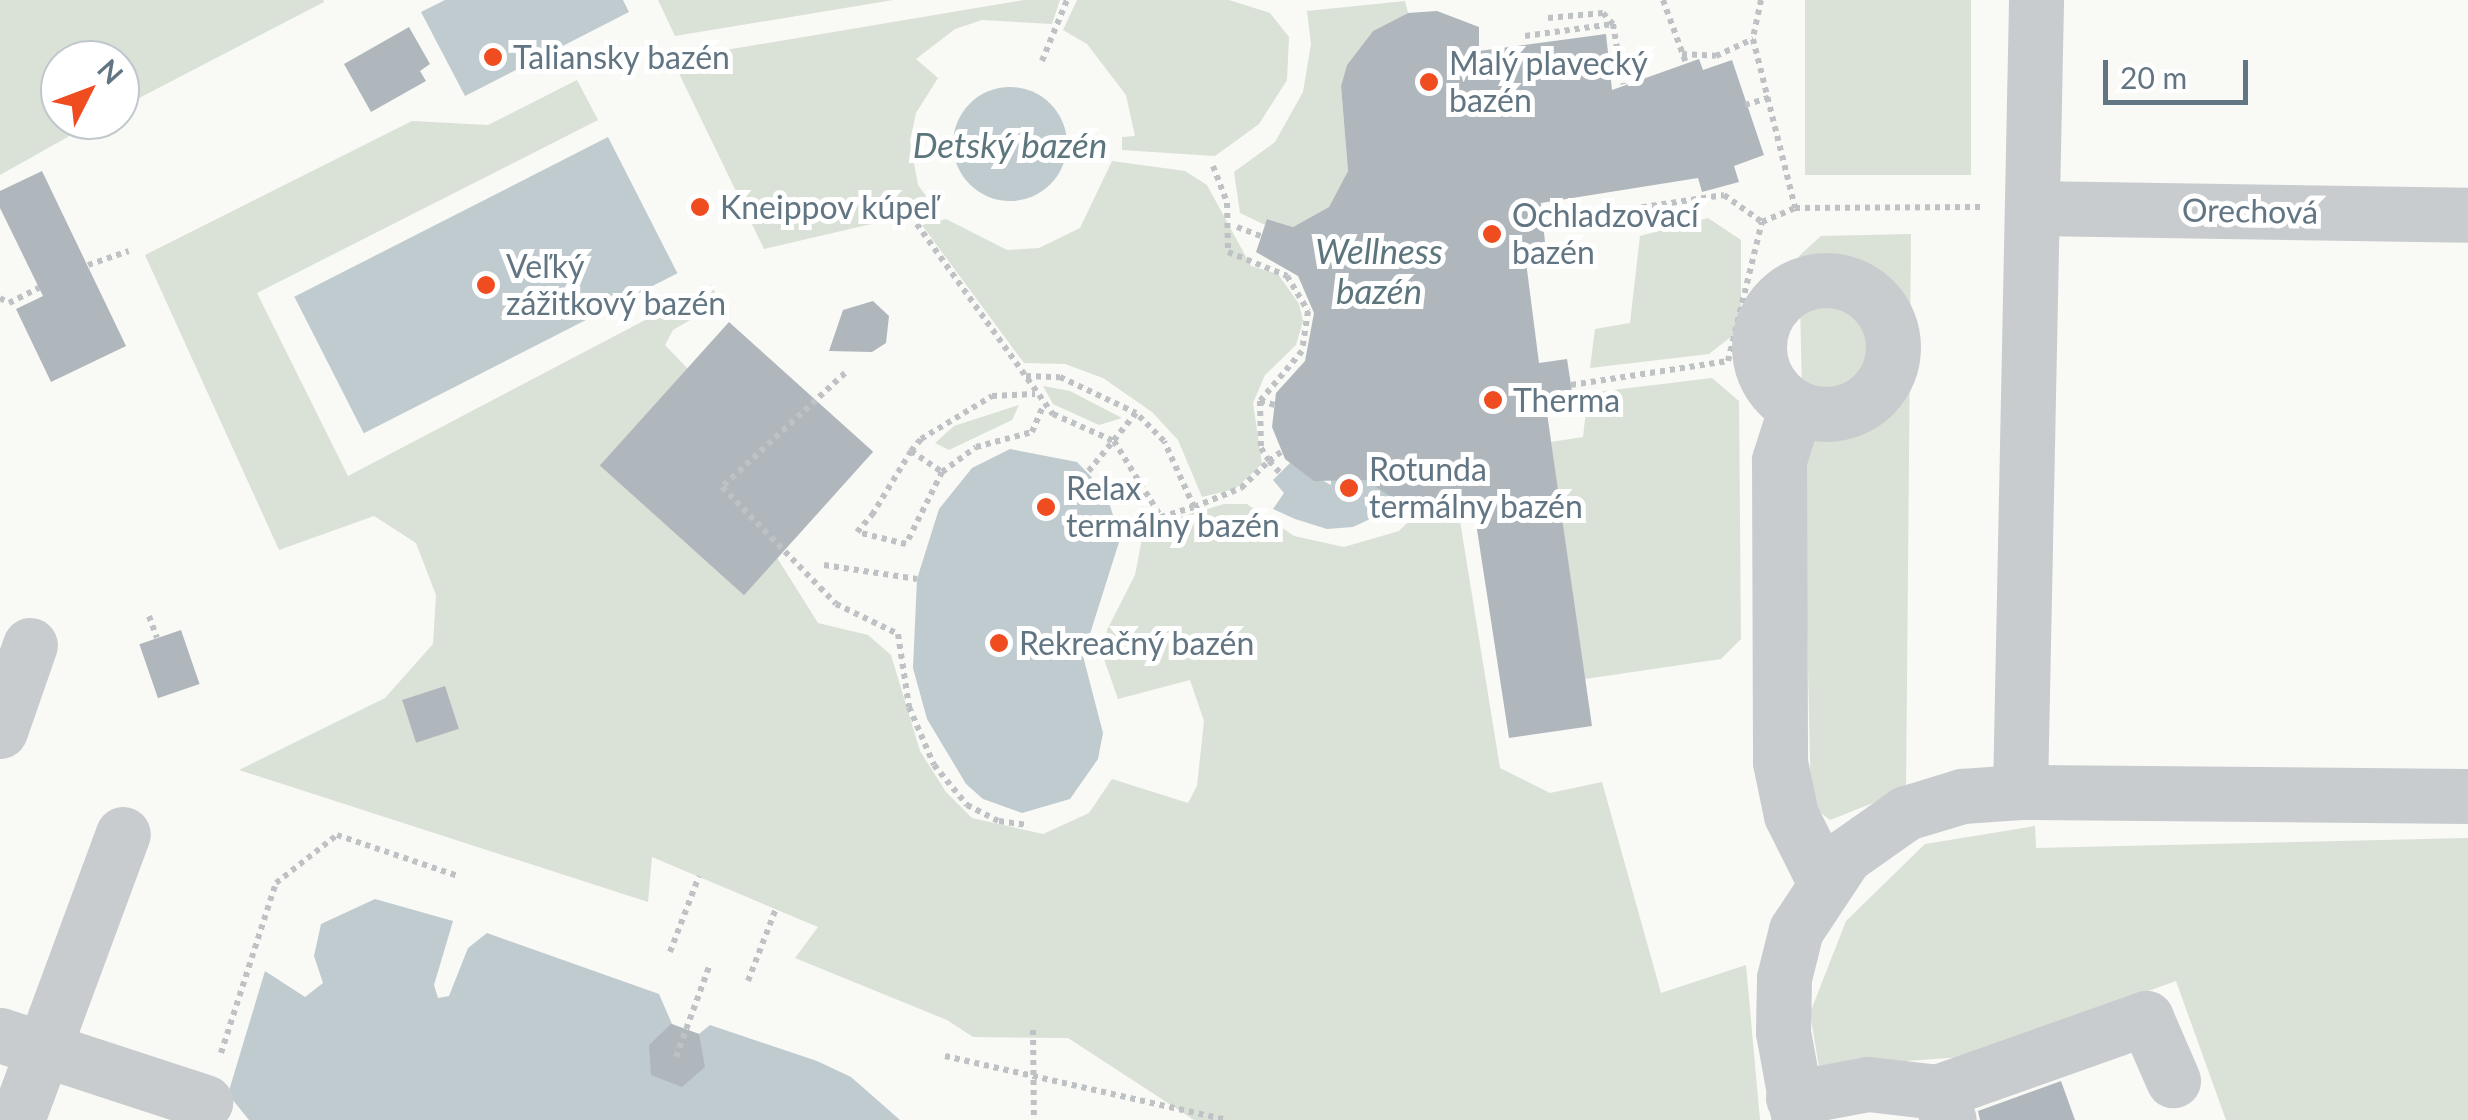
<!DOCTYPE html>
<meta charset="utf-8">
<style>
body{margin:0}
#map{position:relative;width:2468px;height:1120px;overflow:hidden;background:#f9f9f6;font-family:Lato,sans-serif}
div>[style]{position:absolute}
.green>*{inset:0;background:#dae1d6;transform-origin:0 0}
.water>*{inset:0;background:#bfcbcf;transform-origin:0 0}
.round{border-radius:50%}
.building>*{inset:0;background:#afb7bd;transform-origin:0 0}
.path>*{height:6px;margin-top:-3px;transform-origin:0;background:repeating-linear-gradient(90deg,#bfc2c4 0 5px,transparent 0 10px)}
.minor>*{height:55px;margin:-27.5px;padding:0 27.5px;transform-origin:27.5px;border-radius:27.5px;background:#c8cccf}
.minor>.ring{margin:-27.5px;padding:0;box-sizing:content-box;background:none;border:55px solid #c8cccf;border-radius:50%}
.dots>*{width:28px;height:28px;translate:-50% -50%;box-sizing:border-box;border:5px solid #fff;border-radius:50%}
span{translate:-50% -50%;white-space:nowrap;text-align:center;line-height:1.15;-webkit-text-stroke:10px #fff;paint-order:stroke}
.poi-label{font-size:32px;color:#627583}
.left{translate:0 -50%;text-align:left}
.street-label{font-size:32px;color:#627583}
.water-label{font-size:35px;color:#5d757d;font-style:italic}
.north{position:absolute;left:40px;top:40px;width:100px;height:100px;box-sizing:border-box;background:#fff;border:2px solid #c0c8cd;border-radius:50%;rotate:48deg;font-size:28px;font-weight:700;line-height:40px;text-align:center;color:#627583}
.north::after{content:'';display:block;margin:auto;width:35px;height:45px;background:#ef4c1f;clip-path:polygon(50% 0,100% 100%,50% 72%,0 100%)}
.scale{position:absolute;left:2103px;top:60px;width:145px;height:45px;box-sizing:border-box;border:5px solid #627583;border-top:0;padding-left:12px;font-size:30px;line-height:35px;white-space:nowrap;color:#627583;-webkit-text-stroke:8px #fff;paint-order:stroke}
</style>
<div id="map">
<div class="green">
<div style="clip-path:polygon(0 0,323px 0,324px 2px,120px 108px,120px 60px,60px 60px,60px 120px,98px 120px,0 175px)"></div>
<div style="clip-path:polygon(658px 0,893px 0,675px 36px)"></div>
<div style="clip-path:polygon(1024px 0,1060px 0,1052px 24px,982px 20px,955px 29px,916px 59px,938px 78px,916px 113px,910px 141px,918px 185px,926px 196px,910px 215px,764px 249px,672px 59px)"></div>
<div style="clip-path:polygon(1077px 0,1229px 0,1270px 13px,1289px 37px,1287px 80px,1259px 124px,1215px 156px,1122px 150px,1122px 137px,1135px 136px,1126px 95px,1087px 44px,1063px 30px)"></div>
<div style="left:1805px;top:0;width:166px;height:175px"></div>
<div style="clip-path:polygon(1405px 1px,1408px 13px,1373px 31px,1347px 65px,1341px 86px,1348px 171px,1329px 207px,1293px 227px,1268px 219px,1265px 225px,1240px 213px,1234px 172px,1275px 142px,1303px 92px,1311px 44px,1307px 11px)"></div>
<div style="clip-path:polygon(577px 80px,598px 120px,257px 293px,348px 476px,712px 285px,719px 303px,673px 330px,665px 345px,687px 368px,776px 556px,818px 623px,868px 635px,891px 655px,920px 751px,946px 792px,972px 818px,1043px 834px,1089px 813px,1112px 779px,1188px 803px,1197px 786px,1204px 721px,1190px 680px,1118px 699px,1104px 659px,1107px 630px,1135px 575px,1144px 528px,1224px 504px,1247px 504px,1294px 536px,1344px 547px,1399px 531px,1416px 514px,1460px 521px,1500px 768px,1550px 793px,1602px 782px,1661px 993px,1746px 965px,1760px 1120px,1194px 1120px,1068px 1038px,973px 1037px,947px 1020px,795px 958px,818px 927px,652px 857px,648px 902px,239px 770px,385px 698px,433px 644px,436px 595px,416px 543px,374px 516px,279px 550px,145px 255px,412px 121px,488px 125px)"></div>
<div style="clip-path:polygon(1112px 161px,1185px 171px,1207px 185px,1251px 266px,1278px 274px,1299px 304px,1303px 321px,1296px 345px,1265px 375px,1253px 403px,1262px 464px,1235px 489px,1202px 497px,1178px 440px,1152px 412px,1103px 378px,1065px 364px,1024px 363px,922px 225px,946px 219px,1007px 250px,1039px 248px,1080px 228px)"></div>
<div style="clip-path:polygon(1708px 218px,1741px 240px,1741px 329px,1709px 354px,1590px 368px,1595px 329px,1630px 323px,1640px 236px)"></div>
<div style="clip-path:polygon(1911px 234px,1906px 790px,1830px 820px,1811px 805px,1799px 256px,1821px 236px)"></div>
<div style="clip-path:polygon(1712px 378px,1739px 401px,1741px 639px,1721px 659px,1585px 679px,1551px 442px,1583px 437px,1588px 393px)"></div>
<div style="clip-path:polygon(1043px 386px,1070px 391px,1122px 418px,1099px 425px,1053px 404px)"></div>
<div style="clip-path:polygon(1019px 405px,1012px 420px,949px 450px,935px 443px,954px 426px)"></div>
<div style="clip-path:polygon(2035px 826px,2036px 848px,2468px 838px,2468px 1120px,2226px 1120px,2176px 981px,1964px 1057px,1819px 1067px,1810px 1013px,1846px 921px,1925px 844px)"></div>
</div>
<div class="water">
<div style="clip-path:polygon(445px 0,623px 0,629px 12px,465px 96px,421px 12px)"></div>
<div class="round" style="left:953px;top:87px;width:114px;height:114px"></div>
<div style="left:608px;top:137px;width:153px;height:352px;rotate:63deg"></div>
<div style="clip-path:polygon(1010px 449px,1077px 462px,1106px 492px,1120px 539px,1083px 656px,1103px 733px,1098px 759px,1070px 799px,1022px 813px,983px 799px,966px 784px,927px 719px,913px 668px,917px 579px,939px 509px,972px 468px)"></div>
<div style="clip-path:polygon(1290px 463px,1331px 485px,1331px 464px,1346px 465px,1347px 484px,1366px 479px,1402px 504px,1353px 527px,1327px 529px,1295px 519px,1273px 509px,1284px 493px,1273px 480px)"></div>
<div style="clip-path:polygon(375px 899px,453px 921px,434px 985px,438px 998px,449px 996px,468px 948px,487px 933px,659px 994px,672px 1024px,699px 1034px,710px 1025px,817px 1061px,851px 1077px,900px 1120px,249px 1120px,228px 1094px,265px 971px,305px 997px,323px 983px,314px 956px,321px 924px)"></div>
</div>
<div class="building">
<div style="clip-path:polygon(1437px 11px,1479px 27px,1479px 51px,1606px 34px,1612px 90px,1699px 59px,1703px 70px,1732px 60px,1764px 155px,1734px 166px,1739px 182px,1702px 192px,1698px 178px,1541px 203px,1546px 252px,1525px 254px,1539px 363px,1567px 359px,1571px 385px,1574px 410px,1547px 413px,1592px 726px,1509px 738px,1476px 523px,1416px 514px,1366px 480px,1314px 481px,1285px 459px,1272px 427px,1276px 393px,1305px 361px,1314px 313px,1298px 276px,1256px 252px,1267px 219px,1293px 227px,1329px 207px,1348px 171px,1341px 86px,1347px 65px,1373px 31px,1408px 13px)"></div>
<div style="clip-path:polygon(409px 27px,430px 64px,420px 71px,426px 81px,371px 112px,344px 64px)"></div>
<div style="clip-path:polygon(42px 171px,126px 346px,51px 382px,16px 309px,43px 296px,0 208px,0 191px)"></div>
<div style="clip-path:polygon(873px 301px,889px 316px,886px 343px,872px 352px,829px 351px,843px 310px)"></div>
<div style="left:729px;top:322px;width:194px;height:193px;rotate:42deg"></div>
<div style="left:181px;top:630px;width:57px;height:44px;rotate:71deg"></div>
<div style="left:445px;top:686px;width:45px;height:45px;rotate:72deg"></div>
<div style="clip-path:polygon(671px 1024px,699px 1034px,705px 1067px,682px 1087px,651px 1075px,649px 1045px)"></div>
<div style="clip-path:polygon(2061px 1081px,2075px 1120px,1980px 1120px,1978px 1111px)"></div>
</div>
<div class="path">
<div style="left:1663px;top:0;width:67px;rotate:69.9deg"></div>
<div style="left:1761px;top:0;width:40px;rotate:102deg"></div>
<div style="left:1753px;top:39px;width:174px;rotate:76deg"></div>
<div style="left:1548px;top:18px;width:55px;rotate:-5.2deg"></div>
<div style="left:1603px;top:13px;width:15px;rotate:48deg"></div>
<div style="left:1613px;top:24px;width:61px;rotate:80.5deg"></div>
<div style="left:1525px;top:36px;width:89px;rotate:-7.8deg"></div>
<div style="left:1682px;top:54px;width:34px;rotate:3deg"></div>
<div style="left:1716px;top:56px;width:41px;rotate:-24.7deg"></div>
<div style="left:1042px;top:61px;width:66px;rotate:-67.7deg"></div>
<div style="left:1745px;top:105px;width:27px;rotate:-17deg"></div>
<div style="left:1213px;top:166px;width:40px;rotate:69deg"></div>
<div style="left:1227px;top:203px;width:49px;rotate:88.8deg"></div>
<div style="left:1228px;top:252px;width:64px;rotate:22.1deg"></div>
<div style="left:1287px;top:276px;width:41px;rotate:59deg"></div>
<div style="left:1308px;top:311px;width:40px;rotate:98.5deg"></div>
<div style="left:1302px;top:351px;width:65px;rotate:130deg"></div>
<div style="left:1260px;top:401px;width:47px;rotate:88.8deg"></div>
<div style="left:1261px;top:448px;width:15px;rotate:58deg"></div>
<div style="left:1269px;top:461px;width:15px;rotate:-37deg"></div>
<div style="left:911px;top:216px;width:244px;rotate:54.4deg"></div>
<div style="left:1053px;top:414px;width:67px;rotate:23.9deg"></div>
<div style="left:1114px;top:441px;width:89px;rotate:58.3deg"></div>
<div style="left:1161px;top:517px;width:34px;rotate:-17deg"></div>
<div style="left:1194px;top:507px;width:72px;rotate:-114.4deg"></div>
<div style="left:1164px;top:441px;width:40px;rotate:-135deg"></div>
<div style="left:1543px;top:222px;width:183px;rotate:-8.5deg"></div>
<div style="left:1724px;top:195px;width:47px;rotate:35.4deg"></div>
<div style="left:1762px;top:222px;width:36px;rotate:-23deg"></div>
<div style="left:1795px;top:208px;width:188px;rotate:-0.3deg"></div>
<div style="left:1237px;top:227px;width:26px;rotate:21deg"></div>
<div style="left:88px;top:265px;width:43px;rotate:-18.9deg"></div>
<div style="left:0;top:298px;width:10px;rotate:29deg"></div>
<div style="left:9px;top:303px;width:34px;rotate:-27deg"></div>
<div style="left:845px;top:373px;width:168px;rotate:137.2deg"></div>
<div style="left:722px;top:487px;width:163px;rotate:45.7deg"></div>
<div style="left:836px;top:604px;width:69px;rotate:25.8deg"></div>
<div style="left:898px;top:634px;width:74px;rotate:81.4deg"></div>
<div style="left:909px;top:707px;width:63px;rotate:66.7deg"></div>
<div style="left:934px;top:765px;width:52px;rotate:50.5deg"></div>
<div style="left:967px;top:805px;width:36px;rotate:27deg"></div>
<div style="left:999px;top:821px;width:30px;rotate:8deg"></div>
<div style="left:1026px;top:376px;width:34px;rotate:2deg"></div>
<div style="left:1060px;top:377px;width:84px;rotate:25.3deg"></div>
<div style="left:1136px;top:413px;width:77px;rotate:129.2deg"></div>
<div style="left:1571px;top:385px;width:159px;rotate:-8.7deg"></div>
<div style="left:1728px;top:361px;width:143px;rotate:-76.3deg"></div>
<div style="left:1260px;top:401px;width:16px;rotate:15deg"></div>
<div style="left:911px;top:451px;width:37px;rotate:34deg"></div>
<div style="left:942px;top:472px;width:80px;rotate:116.6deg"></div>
<div style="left:906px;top:544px;width:50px;rotate:-166.2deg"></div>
<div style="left:857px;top:532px;width:23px;rotate:-49deg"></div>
<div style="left:872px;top:515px;width:75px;rotate:-58.6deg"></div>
<div style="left:911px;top:451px;width:16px;rotate:-50deg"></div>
<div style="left:921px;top:439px;width:83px;rotate:-31.2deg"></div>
<div style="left:992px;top:396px;width:43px;rotate:-2.7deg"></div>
<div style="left:942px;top:472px;width:42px;rotate:-36.3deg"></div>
<div style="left:976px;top:447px;width:58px;rotate:-15deg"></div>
<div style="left:1032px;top:432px;width:30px;rotate:-67deg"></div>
<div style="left:1194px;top:507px;width:51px;rotate:-22deg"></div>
<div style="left:1241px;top:488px;width:39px;rotate:-44deg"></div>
<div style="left:1269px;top:461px;width:16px;rotate:47deg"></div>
<div style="left:824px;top:565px;width:94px;rotate:8.6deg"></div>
<div style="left:149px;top:616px;width:23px;rotate:70deg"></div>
<div style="left:670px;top:952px;width:81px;rotate:-69.1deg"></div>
<div style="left:748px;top:981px;width:80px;rotate:-68.9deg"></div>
<div style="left:1033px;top:1030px;width:90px;rotate:89.4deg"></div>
<div style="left:221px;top:1053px;width:179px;rotate:-72.1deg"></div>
<div style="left:276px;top:883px;width:78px;rotate:-38.2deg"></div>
<div style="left:337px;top:835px;width:128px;rotate:18.7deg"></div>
<div style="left:945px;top:1056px;width:289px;rotate:12.8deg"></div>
<div style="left:676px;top:1057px;width:96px;rotate:-69.9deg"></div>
</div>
<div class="minor">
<div style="left:2033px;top:208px;width:435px;rotate:0.9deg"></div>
<div class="ring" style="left:1759px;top:280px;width:79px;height:79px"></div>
<div style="left:1796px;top:407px;width:56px;rotate:107.8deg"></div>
<div style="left:1779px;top:460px;width:302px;rotate:89.8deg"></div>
<div style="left:1780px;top:762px;width:54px;rotate:78.3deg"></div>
<div style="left:1791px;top:815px;width:74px;rotate:63.4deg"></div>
<div style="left:0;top:731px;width:91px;rotate:-70.8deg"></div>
<div style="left:2020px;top:792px;width:792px;rotate:-88.84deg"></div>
<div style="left:0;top:1035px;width:216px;rotate:18.1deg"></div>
<div style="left:1937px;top:1092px;width:222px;rotate:-19.5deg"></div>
<div style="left:2146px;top:1018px;width:68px;rotate:66.5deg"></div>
<div style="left:1793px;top:1098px;width:76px;rotate:-10.6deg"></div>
<div style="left:1868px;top:1084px;width:69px;rotate:6.6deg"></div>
<div style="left:1937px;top:1092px;width:30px;rotate:67deg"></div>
<div style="left:17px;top:1120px;width:305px;rotate:-69.7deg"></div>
<div style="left:1799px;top:1120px;width:89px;rotate:-100.3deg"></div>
<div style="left:1783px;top:1032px;width:54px;rotate:-88.9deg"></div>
<div style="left:1784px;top:978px;width:49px;rotate:-76deg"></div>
<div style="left:1796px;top:930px;width:89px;rotate:-56.5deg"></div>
<div style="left:1845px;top:856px;width:75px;rotate:-35.2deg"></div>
<div style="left:1906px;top:813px;width:59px;rotate:-16.9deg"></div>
<div style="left:1962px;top:796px;width:58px;rotate:-3.9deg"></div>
<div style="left:2020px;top:792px;width:448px;rotate:0.5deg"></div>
</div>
<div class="dots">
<div style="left:493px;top:57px;background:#ef4c1f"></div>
<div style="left:1429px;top:82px;background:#ef4c1f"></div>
<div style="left:700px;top:207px;background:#ef4c1f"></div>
<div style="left:1492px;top:234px;background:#ef4c1f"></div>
<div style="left:486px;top:285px;background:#ef4c1f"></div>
<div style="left:1493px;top:400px;background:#ef4c1f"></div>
<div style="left:1349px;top:488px;background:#ef4c1f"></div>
<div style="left:1046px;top:507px;background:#ef4c1f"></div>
<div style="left:999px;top:643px;background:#ef4c1f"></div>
</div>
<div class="poi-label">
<span class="left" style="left:513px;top:57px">Taliansky bazén</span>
<span class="left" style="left:1449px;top:82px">Malý plavecký<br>bazén</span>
<span class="left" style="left:720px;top:207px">Kneippov kúpeľ</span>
<span class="left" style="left:1512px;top:234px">Ochladzovací<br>bazén</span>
<span class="left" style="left:506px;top:285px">Veľký<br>zážitkový bazén</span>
<span class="left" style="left:1513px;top:400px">Therma</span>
<span class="left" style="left:1369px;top:488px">Rotunda<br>termálny bazén</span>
<span class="left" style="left:1066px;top:507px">Relax<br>termálny bazén</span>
<span class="left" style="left:1019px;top:643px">Rekreačný bazén</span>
</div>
<div class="street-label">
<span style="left:2250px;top:211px;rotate:1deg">Orechová</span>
</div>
<div class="water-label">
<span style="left:1010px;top:144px">Detský bazén</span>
<span style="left:1379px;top:270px">Wellness<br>bazén</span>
</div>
<div class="north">N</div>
<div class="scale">20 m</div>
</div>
